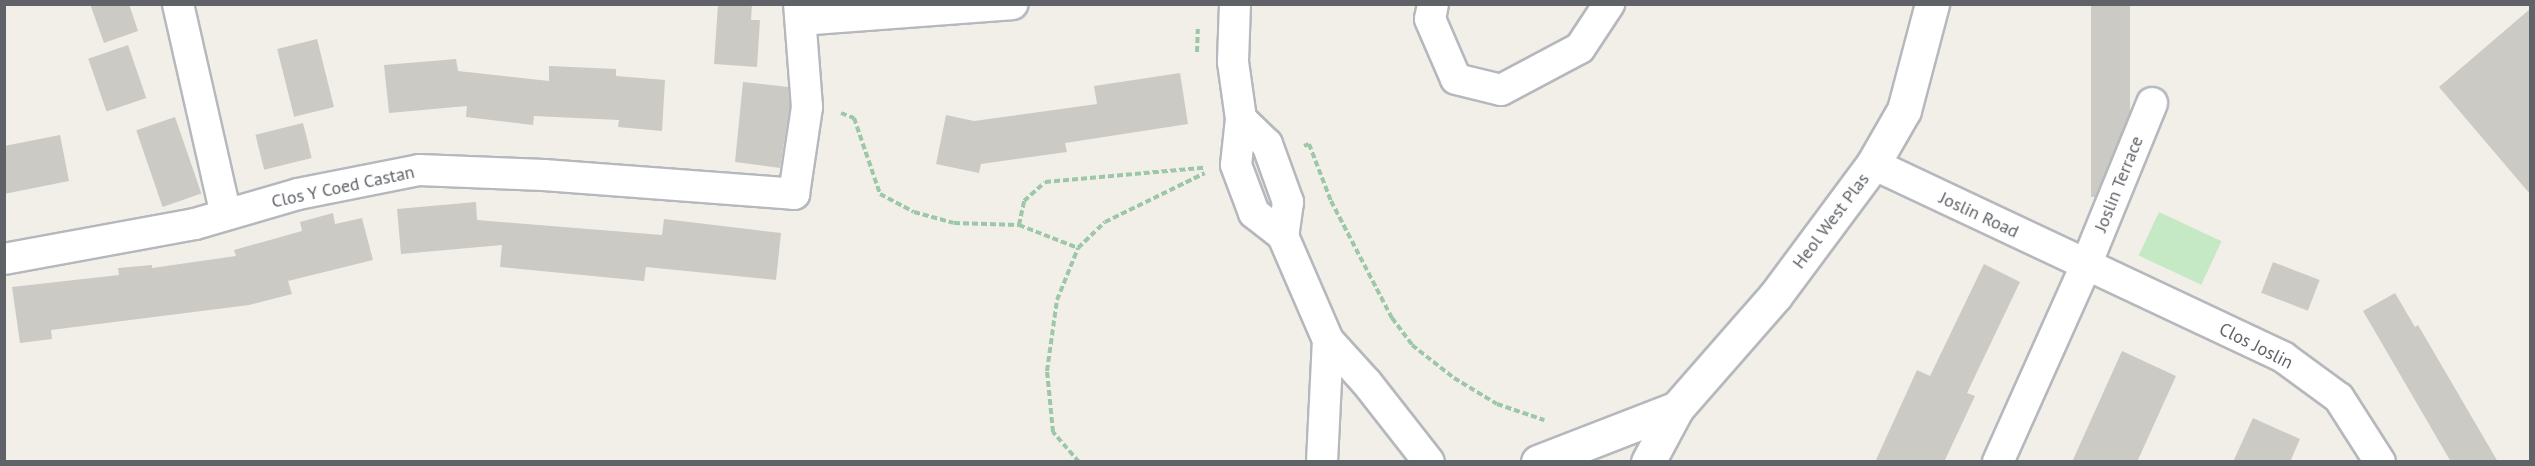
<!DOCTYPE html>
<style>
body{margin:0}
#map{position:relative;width:2535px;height:466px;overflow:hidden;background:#f1efe8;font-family:"PT Sans",sans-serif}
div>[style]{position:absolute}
.green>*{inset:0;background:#c5e8c5;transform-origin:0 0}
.building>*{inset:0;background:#cccac5;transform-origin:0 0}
.path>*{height:4px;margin-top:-2px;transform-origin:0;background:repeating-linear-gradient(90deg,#9cc7a9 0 6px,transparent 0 9px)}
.roads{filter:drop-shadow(2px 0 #b5b8bc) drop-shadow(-2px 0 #b5b8bc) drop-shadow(0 2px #b5b8bc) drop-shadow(0 -2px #b5b8bc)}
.minor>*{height:30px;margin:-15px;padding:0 15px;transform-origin:15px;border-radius:15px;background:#fff}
.tertiary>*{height:33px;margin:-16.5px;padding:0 16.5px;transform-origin:16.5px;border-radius:16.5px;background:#fff}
span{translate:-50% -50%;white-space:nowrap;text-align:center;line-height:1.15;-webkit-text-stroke:5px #fff;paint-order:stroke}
.street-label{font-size:18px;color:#5f6368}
.frame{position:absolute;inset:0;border:6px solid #5f6368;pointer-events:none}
</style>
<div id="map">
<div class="green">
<div style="left:2159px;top:212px;width:69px;height:48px;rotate:25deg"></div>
</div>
<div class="building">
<div style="clip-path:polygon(90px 4px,129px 4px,138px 31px,104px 43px)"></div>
<div style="clip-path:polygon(718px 4px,752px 4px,751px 20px,760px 20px,757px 67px,714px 64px)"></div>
<div style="left:2091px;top:4px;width:39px;height:193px"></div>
<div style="clip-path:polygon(2530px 9px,2530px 194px,2439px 87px)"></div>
<div style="left:317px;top:39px;width:70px;height:41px;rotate:76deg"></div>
<div style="left:128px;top:45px;width:56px;height:42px;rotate:71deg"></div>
<div style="clip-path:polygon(456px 59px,458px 71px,549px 81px,549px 66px,616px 69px,616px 76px,665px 80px,662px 131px,618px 127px,619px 120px,534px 116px,533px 125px,466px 117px,467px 106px,389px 113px,384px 65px)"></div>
<div style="clip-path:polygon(1180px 73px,1188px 124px,1065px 143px,1067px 152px,981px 164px,979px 173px,936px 164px,946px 115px,974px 121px,1097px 104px,1094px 86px)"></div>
<div style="clip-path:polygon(743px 82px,788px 87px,790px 105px,780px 168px,735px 162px)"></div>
<div style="left:175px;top:117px;width:81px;height:41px;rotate:71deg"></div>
<div style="left:303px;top:123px;width:36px;height:49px;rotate:76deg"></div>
<div style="clip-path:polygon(60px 135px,69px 181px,4px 194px,4px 146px)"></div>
<div style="clip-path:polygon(476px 202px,477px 220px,662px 235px,664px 219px,781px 233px,776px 280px,646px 267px,644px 281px,500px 267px,502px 245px,401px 254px,397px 209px)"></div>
<div style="clip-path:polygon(333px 213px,335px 224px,362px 218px,373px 260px,288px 281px,292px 294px,249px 305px,51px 330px,52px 339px,20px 343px,12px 287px,119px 275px,118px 268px,152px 265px,152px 268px,236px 256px,234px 250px,302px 231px,300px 222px)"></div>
<div style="left:2273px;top:262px;width:50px;height:33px;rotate:21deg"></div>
<div style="clip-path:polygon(1984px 264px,2020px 282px,1967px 393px,1975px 396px,1944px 462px,1875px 462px,1917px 370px,1930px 376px)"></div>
<div style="clip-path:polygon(2395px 293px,2415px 327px,2418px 325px,2498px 462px,2451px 462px,2363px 311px)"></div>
<div style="clip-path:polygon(2122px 351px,2176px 376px,2137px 462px,2072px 462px)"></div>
<div style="clip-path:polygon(2253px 418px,2300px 439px,2290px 462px,2233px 462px)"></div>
</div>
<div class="path">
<div style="left:1197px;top:52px;width:23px;rotate:-88deg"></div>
<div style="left:841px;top:113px;width:14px;rotate:21deg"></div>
<div style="left:854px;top:118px;width:80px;rotate:71.1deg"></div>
<div style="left:880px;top:194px;width:38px;rotate:28deg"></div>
<div style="left:914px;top:212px;width:41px;rotate:15.4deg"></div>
<div style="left:954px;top:223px;width:65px;rotate:1.8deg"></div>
<div style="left:1019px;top:225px;width:63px;rotate:21.3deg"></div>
<div style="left:1304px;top:146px;width:5px;rotate:-22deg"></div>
<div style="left:1309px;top:144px;width:61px;rotate:68.9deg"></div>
<div style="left:1331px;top:201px;width:132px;rotate:62.5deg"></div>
<div style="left:1392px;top:318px;width:34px;rotate:53deg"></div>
<div style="left:1412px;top:345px;width:53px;rotate:38.2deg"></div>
<div style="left:1454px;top:378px;width:50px;rotate:31.2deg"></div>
<div style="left:1497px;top:404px;width:50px;rotate:18.8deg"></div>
<div style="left:1019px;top:225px;width:25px;rotate:-78deg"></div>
<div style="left:1024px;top:201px;width:28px;rotate:-42deg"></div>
<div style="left:1045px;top:182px;width:159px;rotate:-5.1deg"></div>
<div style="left:1079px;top:462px;width:40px;rotate:-131deg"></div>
<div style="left:1053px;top:432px;width:61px;rotate:-95.6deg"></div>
<div style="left:1047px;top:371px;width:72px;rotate:-82deg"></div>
<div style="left:1057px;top:300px;width:56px;rotate:-68deg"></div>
<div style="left:1078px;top:248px;width:37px;rotate:-44deg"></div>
<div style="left:1105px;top:222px;width:111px;rotate:-26.1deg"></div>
</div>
<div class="roads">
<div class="minor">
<div style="left:178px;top:4px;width:216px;rotate:77.2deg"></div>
<div style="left:1235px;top:4px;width:58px;rotate:92deg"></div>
<div style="left:1233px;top:62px;width:58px;rotate:82deg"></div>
<div style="left:1241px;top:119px;width:46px;rotate:96.2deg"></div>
<div style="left:1236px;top:165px;width:51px;rotate:69.4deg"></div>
<div style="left:1254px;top:213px;width:37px;rotate:38deg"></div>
<div style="left:1283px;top:236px;width:113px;rotate:66.6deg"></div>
<div style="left:1328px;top:340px;width:58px;rotate:47.8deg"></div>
<div style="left:1367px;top:383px;width:100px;rotate:51.9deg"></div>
<div style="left:1433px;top:4px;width:15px;rotate:101deg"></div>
<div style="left:1430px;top:19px;width:65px;rotate:66.6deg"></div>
<div style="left:1456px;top:79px;width:46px;rotate:13.7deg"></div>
<div style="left:1501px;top:90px;width:89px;rotate:-28deg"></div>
<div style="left:1580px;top:48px;width:53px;rotate:-56.6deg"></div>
<div style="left:801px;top:20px;width:212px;rotate:-4.3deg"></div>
<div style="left:1241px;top:119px;width:36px;rotate:44deg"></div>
<div style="left:1267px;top:144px;width:62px;rotate:70.1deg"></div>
<div style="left:1288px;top:202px;width:34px;rotate:98deg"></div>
<div style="left:1873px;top:164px;width:453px;rotate:25.2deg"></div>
<div style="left:2283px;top:357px;width:69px;rotate:36.2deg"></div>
<div style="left:2339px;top:398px;width:76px;rotate:57.4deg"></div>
<div style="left:4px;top:259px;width:194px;rotate:-10.4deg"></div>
<div style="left:195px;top:224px;width:107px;rotate:-16.2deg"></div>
<div style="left:298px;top:194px;width:123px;rotate:-11.2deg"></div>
<div style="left:419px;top:170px;width:125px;rotate:2.3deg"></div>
<div style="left:544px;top:175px;width:251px;rotate:4.3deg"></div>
<div style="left:794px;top:194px;width:88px;rotate:-81.5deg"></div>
<div style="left:807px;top:107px;width:103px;rotate:-94.4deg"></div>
<div style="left:1322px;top:462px;width:122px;rotate:-87.2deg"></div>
<div style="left:1998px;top:462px;width:216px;rotate:-65.9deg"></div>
<div style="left:2086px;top:265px;width:175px;rotate:-67.8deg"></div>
</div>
<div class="tertiary">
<div style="left:1538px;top:462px;width:149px;rotate:-21.2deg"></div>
<div style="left:1648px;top:462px;width:61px;rotate:-61.8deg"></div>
<div style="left:1677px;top:408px;width:149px;rotate:-48.8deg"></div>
<div style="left:1775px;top:296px;width:164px;rotate:-53.4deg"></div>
<div style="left:1873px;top:164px;width:62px;rotate:-60.1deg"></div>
<div style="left:1904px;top:110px;width:110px;rotate:-75.2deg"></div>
</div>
</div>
<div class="street-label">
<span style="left:2119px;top:184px;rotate:-68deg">Joslin Terrace</span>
<span style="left:343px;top:187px;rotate:-12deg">Clos Y Coed Castan</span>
<span style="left:1979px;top:215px;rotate:25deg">Joslin Road</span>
<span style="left:1831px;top:221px;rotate:-53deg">Heol West Plas</span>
<span style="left:2256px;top:346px;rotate:27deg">Clos Joslin</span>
</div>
<div class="frame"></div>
</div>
